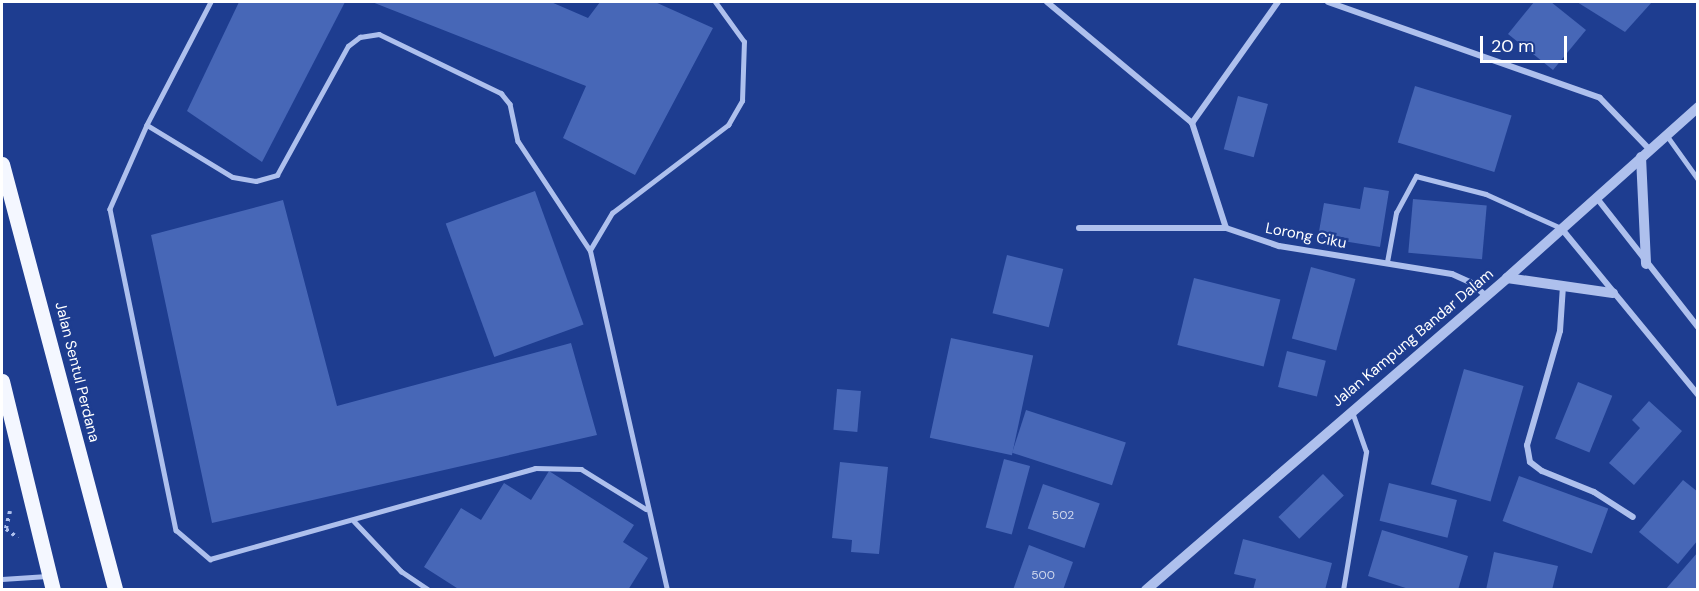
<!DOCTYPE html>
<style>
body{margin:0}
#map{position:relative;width:1699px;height:591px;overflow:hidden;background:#1e3d90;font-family:"DM Sans",sans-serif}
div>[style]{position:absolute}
.building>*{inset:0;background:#4767b7;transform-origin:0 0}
.path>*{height:4px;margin-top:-2px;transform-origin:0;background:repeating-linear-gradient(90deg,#aec0ed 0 3px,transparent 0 7.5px)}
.service>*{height:4.5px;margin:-2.25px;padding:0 2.25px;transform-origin:2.25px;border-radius:2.25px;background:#aec0ed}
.minor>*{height:6px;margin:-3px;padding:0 3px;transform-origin:3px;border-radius:3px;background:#aec0ed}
.tertiary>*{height:10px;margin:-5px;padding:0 5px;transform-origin:5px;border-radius:5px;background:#aec0ed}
.primary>*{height:15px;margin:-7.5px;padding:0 7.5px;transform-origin:7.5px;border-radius:7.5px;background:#f4f7ff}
span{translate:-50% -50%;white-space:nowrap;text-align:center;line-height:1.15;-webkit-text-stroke:5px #1e3d90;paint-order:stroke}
.number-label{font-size:12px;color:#d1d9ed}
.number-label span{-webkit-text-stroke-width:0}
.street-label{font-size:15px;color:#fff}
.frame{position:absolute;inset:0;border:3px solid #fff;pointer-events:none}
.scale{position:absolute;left:1480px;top:36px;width:87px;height:27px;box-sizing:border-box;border:3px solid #fff;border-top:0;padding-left:8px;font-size:18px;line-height:21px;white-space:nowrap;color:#fff;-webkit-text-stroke:4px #1e3d90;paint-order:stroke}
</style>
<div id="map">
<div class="building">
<div style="clip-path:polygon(239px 2px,345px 2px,262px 162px,187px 111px)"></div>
<div style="clip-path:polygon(372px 2px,551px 2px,588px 18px,600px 2px,655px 2px,713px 28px,635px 175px,563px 138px,586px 86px)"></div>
<div style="clip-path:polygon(1534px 2px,1551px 2px,1586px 30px,1553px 70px,1508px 34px)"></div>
<div style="clip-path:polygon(1577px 2px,1652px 2px,1625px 32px)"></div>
<div style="left:1415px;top:86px;width:101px;height:59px;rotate:17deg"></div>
<div style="left:1238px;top:96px;width:31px;height:55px;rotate:15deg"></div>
<div style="clip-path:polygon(1364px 187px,1389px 191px,1380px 247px,1318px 237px,1324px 203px,1360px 209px)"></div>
<div style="left:535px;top:191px;width:142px;height:95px;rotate:70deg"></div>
<div style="left:1413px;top:199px;width:74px;height:54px;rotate:5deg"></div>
<div style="clip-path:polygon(283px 200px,337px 406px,571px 343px,597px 435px,212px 523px,151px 235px)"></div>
<div style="left:1007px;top:255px;width:58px;height:60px;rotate:14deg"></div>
<div style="left:1311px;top:267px;width:46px;height:74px;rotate:15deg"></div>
<div style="left:1194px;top:278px;width:89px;height:69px;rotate:14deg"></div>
<div style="left:951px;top:338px;width:84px;height:102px;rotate:12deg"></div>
<div style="left:1287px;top:351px;width:40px;height:37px;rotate:14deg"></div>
<div style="left:1464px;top:369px;width:62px;height:120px;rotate:16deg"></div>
<div style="left:1578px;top:382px;width:37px;height:61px;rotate:22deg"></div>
<div style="left:837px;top:389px;width:24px;height:41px;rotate:5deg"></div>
<div style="clip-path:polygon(1649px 401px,1682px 431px,1634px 485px,1609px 463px,1640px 428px,1632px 420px)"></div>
<div style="left:1026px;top:410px;width:105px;height:45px;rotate:18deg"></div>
<div style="left:1004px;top:459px;width:27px;height:71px;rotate:15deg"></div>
<div style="clip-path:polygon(840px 462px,888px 467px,879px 554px,851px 552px,852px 540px,832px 538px)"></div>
<div style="clip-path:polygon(549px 471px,634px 525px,623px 542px,648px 558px,628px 590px,460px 590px,424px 567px,461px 508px,481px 520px,504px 483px,531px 500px)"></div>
<div style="left:1323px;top:474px;width:30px;height:62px;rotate:46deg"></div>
<div style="left:1519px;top:476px;width:95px;height:48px;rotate:20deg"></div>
<div style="clip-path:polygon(1683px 480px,1698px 492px,1698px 540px,1678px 564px,1639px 532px)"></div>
<div style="left:1389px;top:483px;width:70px;height:39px;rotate:14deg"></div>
<div style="left:1043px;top:484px;width:60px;height:47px;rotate:19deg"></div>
<div style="clip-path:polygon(1382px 530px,1468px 556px,1458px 590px,1412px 590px,1368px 576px)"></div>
<div style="clip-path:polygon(1243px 539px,1332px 563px,1325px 590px,1253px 590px,1256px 579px,1234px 574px)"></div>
<div style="clip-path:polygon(1029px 545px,1073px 562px,1063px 590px,1013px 590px)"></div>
<div style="clip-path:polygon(1494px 552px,1558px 566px,1552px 590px,1486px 590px)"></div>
<div style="clip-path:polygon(1698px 552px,1698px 590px,1665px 590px)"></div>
</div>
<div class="path">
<div style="left:10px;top:511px;width:18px;rotate:103deg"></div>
<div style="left:6px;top:529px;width:15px;rotate:37deg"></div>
</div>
<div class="service">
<div style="left:211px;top:2px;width:139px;rotate:117.5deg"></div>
<div style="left:147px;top:125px;width:92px;rotate:113.8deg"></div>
<div style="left:110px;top:209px;width:328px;rotate:78.4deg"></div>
<div style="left:176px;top:530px;width:45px;rotate:40.5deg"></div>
<div style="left:210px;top:559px;width:337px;rotate:-15.6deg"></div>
<div style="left:535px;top:468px;width:46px;rotate:1.2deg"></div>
<div style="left:581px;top:469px;width:76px;rotate:31.6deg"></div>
<div style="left:147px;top:125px;width:100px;rotate:31.2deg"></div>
<div style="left:233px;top:177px;width:23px;rotate:10deg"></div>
<div style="left:256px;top:181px;width:22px;rotate:-16deg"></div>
<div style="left:277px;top:175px;width:147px;rotate:-61.2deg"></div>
<div style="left:348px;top:46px;width:15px;rotate:-37deg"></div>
<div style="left:360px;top:37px;width:19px;rotate:-9deg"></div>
<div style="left:379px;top:34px;width:136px;rotate:25.8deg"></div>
<div style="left:501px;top:93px;width:14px;rotate:51deg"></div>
<div style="left:510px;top:104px;width:38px;rotate:78deg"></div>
<div style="left:518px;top:141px;width:131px;rotate:56.6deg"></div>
<div style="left:1668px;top:137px;width:52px;rotate:54.5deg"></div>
<div style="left:1387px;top:262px;width:50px;rotate:-79.6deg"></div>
<div style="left:1396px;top:213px;width:42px;rotate:-61.6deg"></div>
<div style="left:1416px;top:176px;width:72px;rotate:14.4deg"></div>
<div style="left:1486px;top:194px;width:82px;rotate:24.4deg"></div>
<div style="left:354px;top:521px;width:69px;rotate:46.8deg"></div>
<div style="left:401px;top:571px;width:34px;rotate:34deg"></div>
<div style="left:2px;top:579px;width:45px;rotate:-3.8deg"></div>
<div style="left:667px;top:590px;width:349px;rotate:-102.8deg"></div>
<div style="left:590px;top:250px;width:43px;rotate:-59.3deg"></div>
<div style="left:612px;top:213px;width:146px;rotate:-37.2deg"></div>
<div style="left:728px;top:125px;width:28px;rotate:-60deg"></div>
<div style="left:742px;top:101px;width:59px;rotate:-88.1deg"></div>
<div style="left:744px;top:42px;width:49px;rotate:-125.9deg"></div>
<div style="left:1343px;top:590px;width:140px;rotate:-80.5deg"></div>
<div style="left:1366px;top:452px;width:42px;rotate:-109.3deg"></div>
</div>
<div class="minor">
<div style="left:1047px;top:2px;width:189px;rotate:39.8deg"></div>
<div style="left:1328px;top:2px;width:288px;rotate:19.4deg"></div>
<div style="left:1600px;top:98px;width:72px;rotate:46.1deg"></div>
<div style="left:1596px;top:197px;width:165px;rotate:51.9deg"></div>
<div style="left:1079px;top:228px;width:147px"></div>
<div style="left:1226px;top:228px;width:56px;rotate:18.8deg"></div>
<div style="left:1279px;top:246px;width:175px;rotate:9.2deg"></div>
<div style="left:1452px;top:274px;width:20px;rotate:24deg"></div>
<div style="left:1470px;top:282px;width:21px;rotate:41deg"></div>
<div style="left:1226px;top:228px;width:110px;rotate:-107.9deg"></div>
<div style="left:1192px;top:123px;width:148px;rotate:-54.6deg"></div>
<div style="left:1561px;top:228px;width:216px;rotate:50.6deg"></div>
<div style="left:1563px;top:286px;width:45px;rotate:93.8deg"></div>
<div style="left:1560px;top:331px;width:119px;rotate:106.1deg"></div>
<div style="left:1527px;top:445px;width:17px;rotate:80deg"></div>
<div style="left:1530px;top:462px;width:15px;rotate:37deg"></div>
<div style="left:1542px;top:471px;width:56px;rotate:22deg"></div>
<div style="left:1594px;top:492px;width:46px;rotate:32.7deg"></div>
</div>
<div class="tertiary">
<div style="left:1641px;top:157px;width:107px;rotate:87.3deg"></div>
<div style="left:1507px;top:278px;width:107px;rotate:8.1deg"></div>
<div style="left:1146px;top:590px;width:477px;rotate:-40.8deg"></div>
<div style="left:1507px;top:278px;width:256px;rotate:-41.8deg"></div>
</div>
<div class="primary">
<div style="left:2px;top:164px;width:441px;rotate:75.1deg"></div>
<div style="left:2px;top:381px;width:215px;rotate:76.3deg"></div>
</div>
<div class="number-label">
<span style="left:1063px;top:516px">502</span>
<span style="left:1043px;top:576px">500</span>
</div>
<div class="street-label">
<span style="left:1306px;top:236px;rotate:11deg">Lorong Ciku</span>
<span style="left:1413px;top:338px;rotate:-40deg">Jalan Kampung Bandar Dalam</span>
<span style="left:77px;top:372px;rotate:76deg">Jalan Sentul Perdana</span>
</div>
<div class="frame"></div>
<div class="scale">20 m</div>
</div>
